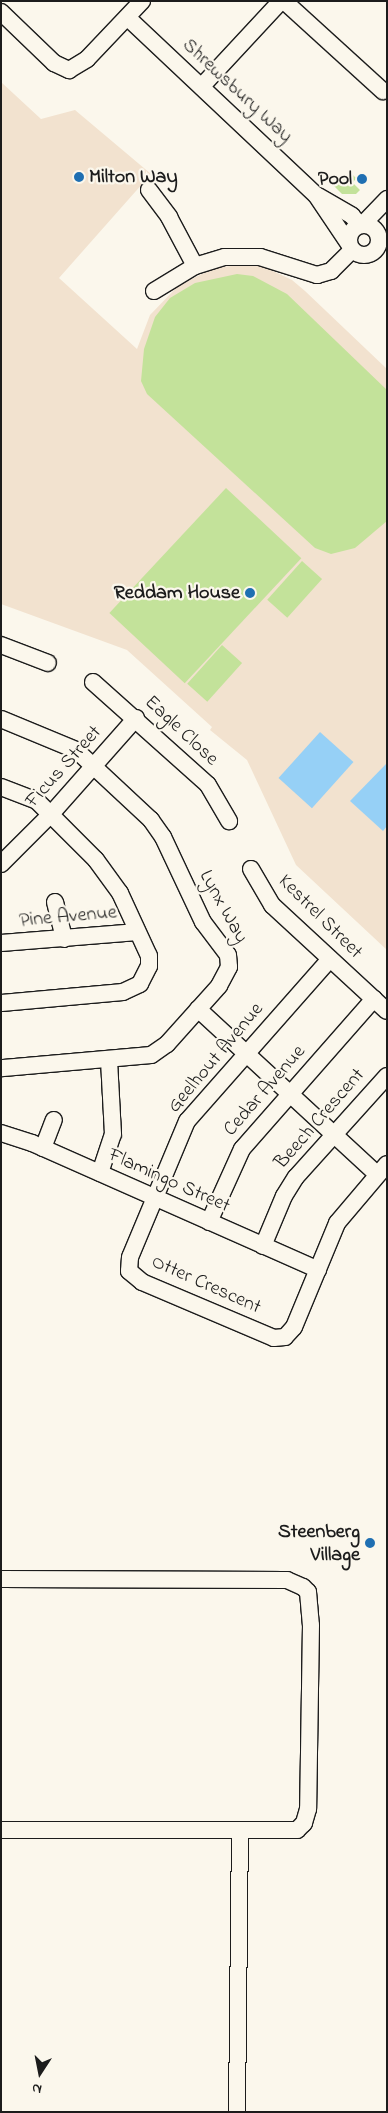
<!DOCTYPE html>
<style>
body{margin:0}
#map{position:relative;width:388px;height:2113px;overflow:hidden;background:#fbf7ec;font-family:"Indie Flower",sans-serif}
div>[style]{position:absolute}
.built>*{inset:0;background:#f2e2cf}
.green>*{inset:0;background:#c3e29a;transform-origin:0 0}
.water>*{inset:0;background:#96d0f6;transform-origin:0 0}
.roads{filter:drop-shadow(1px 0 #1c1c1c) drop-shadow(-1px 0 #1c1c1c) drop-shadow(0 1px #1c1c1c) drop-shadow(0 -1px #1c1c1c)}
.minor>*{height:16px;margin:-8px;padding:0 8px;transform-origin:8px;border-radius:8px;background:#fbf7ec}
.minor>.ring{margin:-8px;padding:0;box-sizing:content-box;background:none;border:16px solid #fbf7ec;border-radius:50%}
.dots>*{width:14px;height:14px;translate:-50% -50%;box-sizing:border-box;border:2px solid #fbf7ec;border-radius:50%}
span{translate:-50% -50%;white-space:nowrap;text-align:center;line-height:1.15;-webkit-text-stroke:4.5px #fbf7ec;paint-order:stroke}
.street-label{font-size:20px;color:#1c1c1c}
.poi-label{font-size:20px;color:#1c1c1c;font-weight:700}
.left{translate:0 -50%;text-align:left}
.right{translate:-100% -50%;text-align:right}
.frame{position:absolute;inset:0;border:2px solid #1c1c1c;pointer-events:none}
.north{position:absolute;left:15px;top:2048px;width:50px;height:50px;-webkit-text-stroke:4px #fbf7ec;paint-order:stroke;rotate:191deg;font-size:14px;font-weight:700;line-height:20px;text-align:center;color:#1c1c1c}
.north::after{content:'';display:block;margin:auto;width:18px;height:22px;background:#1c1c1c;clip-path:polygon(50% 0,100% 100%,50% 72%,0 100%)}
</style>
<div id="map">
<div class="built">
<div style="clip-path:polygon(1px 82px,41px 119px,75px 110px,151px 174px,59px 278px,137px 349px,150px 315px,178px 286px,214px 268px,256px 263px,292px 280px,305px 291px,387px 369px,387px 950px,296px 865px,247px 760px,210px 730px,212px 727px,127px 650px,1px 604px)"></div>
</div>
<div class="green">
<div style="clip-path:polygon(350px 172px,356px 178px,353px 183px,360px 190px,356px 194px,342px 194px,334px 186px)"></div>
<div style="clip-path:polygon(237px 274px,253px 276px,287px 294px,387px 390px,387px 521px,355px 548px,331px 554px,315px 548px,147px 394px,141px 381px,144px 349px,155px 317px,170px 298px,195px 283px)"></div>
<div style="left:226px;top:488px;width:103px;height:171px;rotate:43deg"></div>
<div style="left:302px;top:561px;width:27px;height:52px;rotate:42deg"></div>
<div style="left:222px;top:645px;width:27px;height:52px;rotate:42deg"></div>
</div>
<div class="water">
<div style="left:320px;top:732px;width:45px;height:62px;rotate:42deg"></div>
<div style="clip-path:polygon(387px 763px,387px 826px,383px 831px,350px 801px)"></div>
</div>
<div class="roads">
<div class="minor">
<div style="left:284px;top:1px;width:134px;rotate:42.3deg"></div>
<div style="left:1px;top:12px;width:74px;rotate:43.9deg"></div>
<div style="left:54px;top:63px;width:17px;rotate:25deg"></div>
<div style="left:69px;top:70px;width:21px;rotate:-31deg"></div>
<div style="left:87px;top:59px;width:80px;rotate:-46.5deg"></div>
<div style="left:128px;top:18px;width:258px;rotate:43.3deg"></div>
<div style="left:316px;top:195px;width:59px;rotate:56deg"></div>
<div style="left:202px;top:86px;width:116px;rotate:-47.1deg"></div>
<div style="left:149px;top:190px;width:34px;rotate:53deg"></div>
<div style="left:169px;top:217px;width:55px;rotate:62deg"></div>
<div style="left:318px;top:196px;width:39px;rotate:30deg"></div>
<div style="left:352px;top:216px;width:12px;rotate:48deg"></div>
<div style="left:363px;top:224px;width:35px;rotate:-46deg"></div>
<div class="ring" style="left:349px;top:225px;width:14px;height:14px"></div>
<div style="left:154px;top:291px;width:48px;rotate:-31.4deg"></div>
<div style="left:195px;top:266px;width:31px;rotate:-17deg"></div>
<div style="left:225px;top:257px;width:35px"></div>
<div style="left:260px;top:257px;width:60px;rotate:17.5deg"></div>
<div style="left:317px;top:275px;width:15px;rotate:-16deg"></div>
<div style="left:331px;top:271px;width:30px;rotate:-45deg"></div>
<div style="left:1px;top:645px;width:50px;rotate:21deg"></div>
<div style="left:93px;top:682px;width:154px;rotate:41.8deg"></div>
<div style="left:208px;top:785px;width:42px;rotate:59.7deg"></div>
<div style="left:1px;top:719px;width:81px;rotate:22.5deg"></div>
<div style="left:76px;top:750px;width:103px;rotate:43deg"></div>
<div style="left:151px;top:820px;width:21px;rotate:55deg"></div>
<div style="left:163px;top:837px;width:94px;rotate:64.8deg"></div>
<div style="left:203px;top:922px;width:41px;rotate:52.9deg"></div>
<div style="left:228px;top:955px;width:12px;rotate:85deg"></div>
<div style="left:229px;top:967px;width:21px;rotate:118deg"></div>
<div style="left:219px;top:986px;width:78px;rotate:131.9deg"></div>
<div style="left:167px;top:1044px;width:19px;rotate:145deg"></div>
<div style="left:151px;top:1055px;width:151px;rotate:175deg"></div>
<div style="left:1px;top:787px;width:39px;rotate:21deg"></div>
<div style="left:37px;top:801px;width:83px;rotate:45deg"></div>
<div style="left:96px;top:860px;width:41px;rotate:54deg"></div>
<div style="left:120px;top:893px;width:69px;rotate:65.3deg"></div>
<div style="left:149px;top:956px;width:10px;rotate:90deg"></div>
<div style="left:149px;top:966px;width:20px;rotate:117deg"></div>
<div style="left:140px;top:984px;width:19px;rotate:155deg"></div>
<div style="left:123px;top:992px;width:122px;rotate:174.8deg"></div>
<div style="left:1px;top:864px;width:72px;rotate:-45deg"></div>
<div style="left:52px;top:813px;width:127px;rotate:-48.5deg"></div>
<div style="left:251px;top:869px;width:42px;rotate:59.7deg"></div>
<div style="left:272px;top:905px;width:156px;rotate:42.7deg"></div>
<div style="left:55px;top:902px;width:38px;rotate:76deg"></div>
<div style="left:1px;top:943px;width:137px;rotate:-4.6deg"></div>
<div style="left:330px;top:959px;width:216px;rotate:131.4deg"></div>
<div style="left:187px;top:1121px;width:147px;rotate:112.7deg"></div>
<div style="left:130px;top:1257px;width:14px;rotate:94deg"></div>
<div style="left:129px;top:1271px;width:17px;rotate:40deg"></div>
<div style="left:142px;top:1282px;width:143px;rotate:23deg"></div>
<div style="left:274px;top:1338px;width:11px;rotate:-5deg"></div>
<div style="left:285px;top:1337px;width:13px;rotate:-48deg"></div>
<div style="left:294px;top:1327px;width:113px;rotate:-67.5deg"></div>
<div style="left:337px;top:1223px;width:77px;rotate:-49.7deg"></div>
<div style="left:198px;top:1009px;width:243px;rotate:42.7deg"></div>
<div style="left:1px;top:1133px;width:33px;rotate:18deg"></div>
<div style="left:32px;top:1143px;width:313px;rotate:23.9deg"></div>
<div style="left:43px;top:1148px;width:30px;rotate:-69deg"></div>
<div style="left:100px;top:1173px;width:41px;rotate:-71.6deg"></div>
<div style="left:113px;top:1134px;width:74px;rotate:-93.1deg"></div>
<div style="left:209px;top:1222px;width:80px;rotate:-65.7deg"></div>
<div style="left:242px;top:1149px;width:200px;rotate:-48.7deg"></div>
<div style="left:263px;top:1246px;width:54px;rotate:-67.2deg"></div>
<div style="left:284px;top:1196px;width:22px;rotate:-58deg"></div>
<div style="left:296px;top:1177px;width:136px;rotate:-48deg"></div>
<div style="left:1px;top:1579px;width:286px;rotate:0.2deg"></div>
<div style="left:287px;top:1580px;width:17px;rotate:24deg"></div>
<div style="left:303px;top:1587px;width:7px;rotate:45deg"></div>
<div style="left:308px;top:1592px;width:33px;rotate:85deg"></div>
<div style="left:311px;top:1625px;width:184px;rotate:90.9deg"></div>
<div style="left:308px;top:1809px;width:15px;rotate:106deg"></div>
<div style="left:304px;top:1823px;width:10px;rotate:135deg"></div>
<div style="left:297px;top:1830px;width:296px;rotate:180deg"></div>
<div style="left:237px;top:2112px;width:280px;rotate:-89.4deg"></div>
</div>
</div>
<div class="dots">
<div style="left:79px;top:177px;background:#1f6fb2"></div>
<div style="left:362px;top:179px;background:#1f6fb2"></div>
<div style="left:250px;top:593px;background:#1f6fb2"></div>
<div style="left:370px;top:1543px;background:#1f6fb2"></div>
</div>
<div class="street-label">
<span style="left:237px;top:91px;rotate:43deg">Shrewsbury Way</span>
<span style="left:181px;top:731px;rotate:43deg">Eagle Close</span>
<span style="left:64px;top:767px;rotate:-48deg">Ficus Street</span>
<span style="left:223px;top:907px;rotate:61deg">Lynx Way</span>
<span style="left:68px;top:917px;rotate:-5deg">Pine Avenue</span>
<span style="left:320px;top:917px;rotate:45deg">Kestrel Street</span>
<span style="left:216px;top:1058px;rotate:-50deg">Geelhout Avenue</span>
<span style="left:265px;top:1091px;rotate:-49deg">Cedar Avenue</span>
<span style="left:320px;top:1119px;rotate:-49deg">Beech Crescent</span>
<span style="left:169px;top:1181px;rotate:24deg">Flamingo Street</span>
<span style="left:206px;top:1285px;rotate:24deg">Otter Crescent</span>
</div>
<div class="poi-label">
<span class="left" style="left:89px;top:177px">Milton Way</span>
<span class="right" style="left:352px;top:179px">Pool</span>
<span class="right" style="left:240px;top:593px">Reddam House</span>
<span class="right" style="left:360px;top:1544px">Steenberg<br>Village</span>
</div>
<div class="frame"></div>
<div class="north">N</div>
</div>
